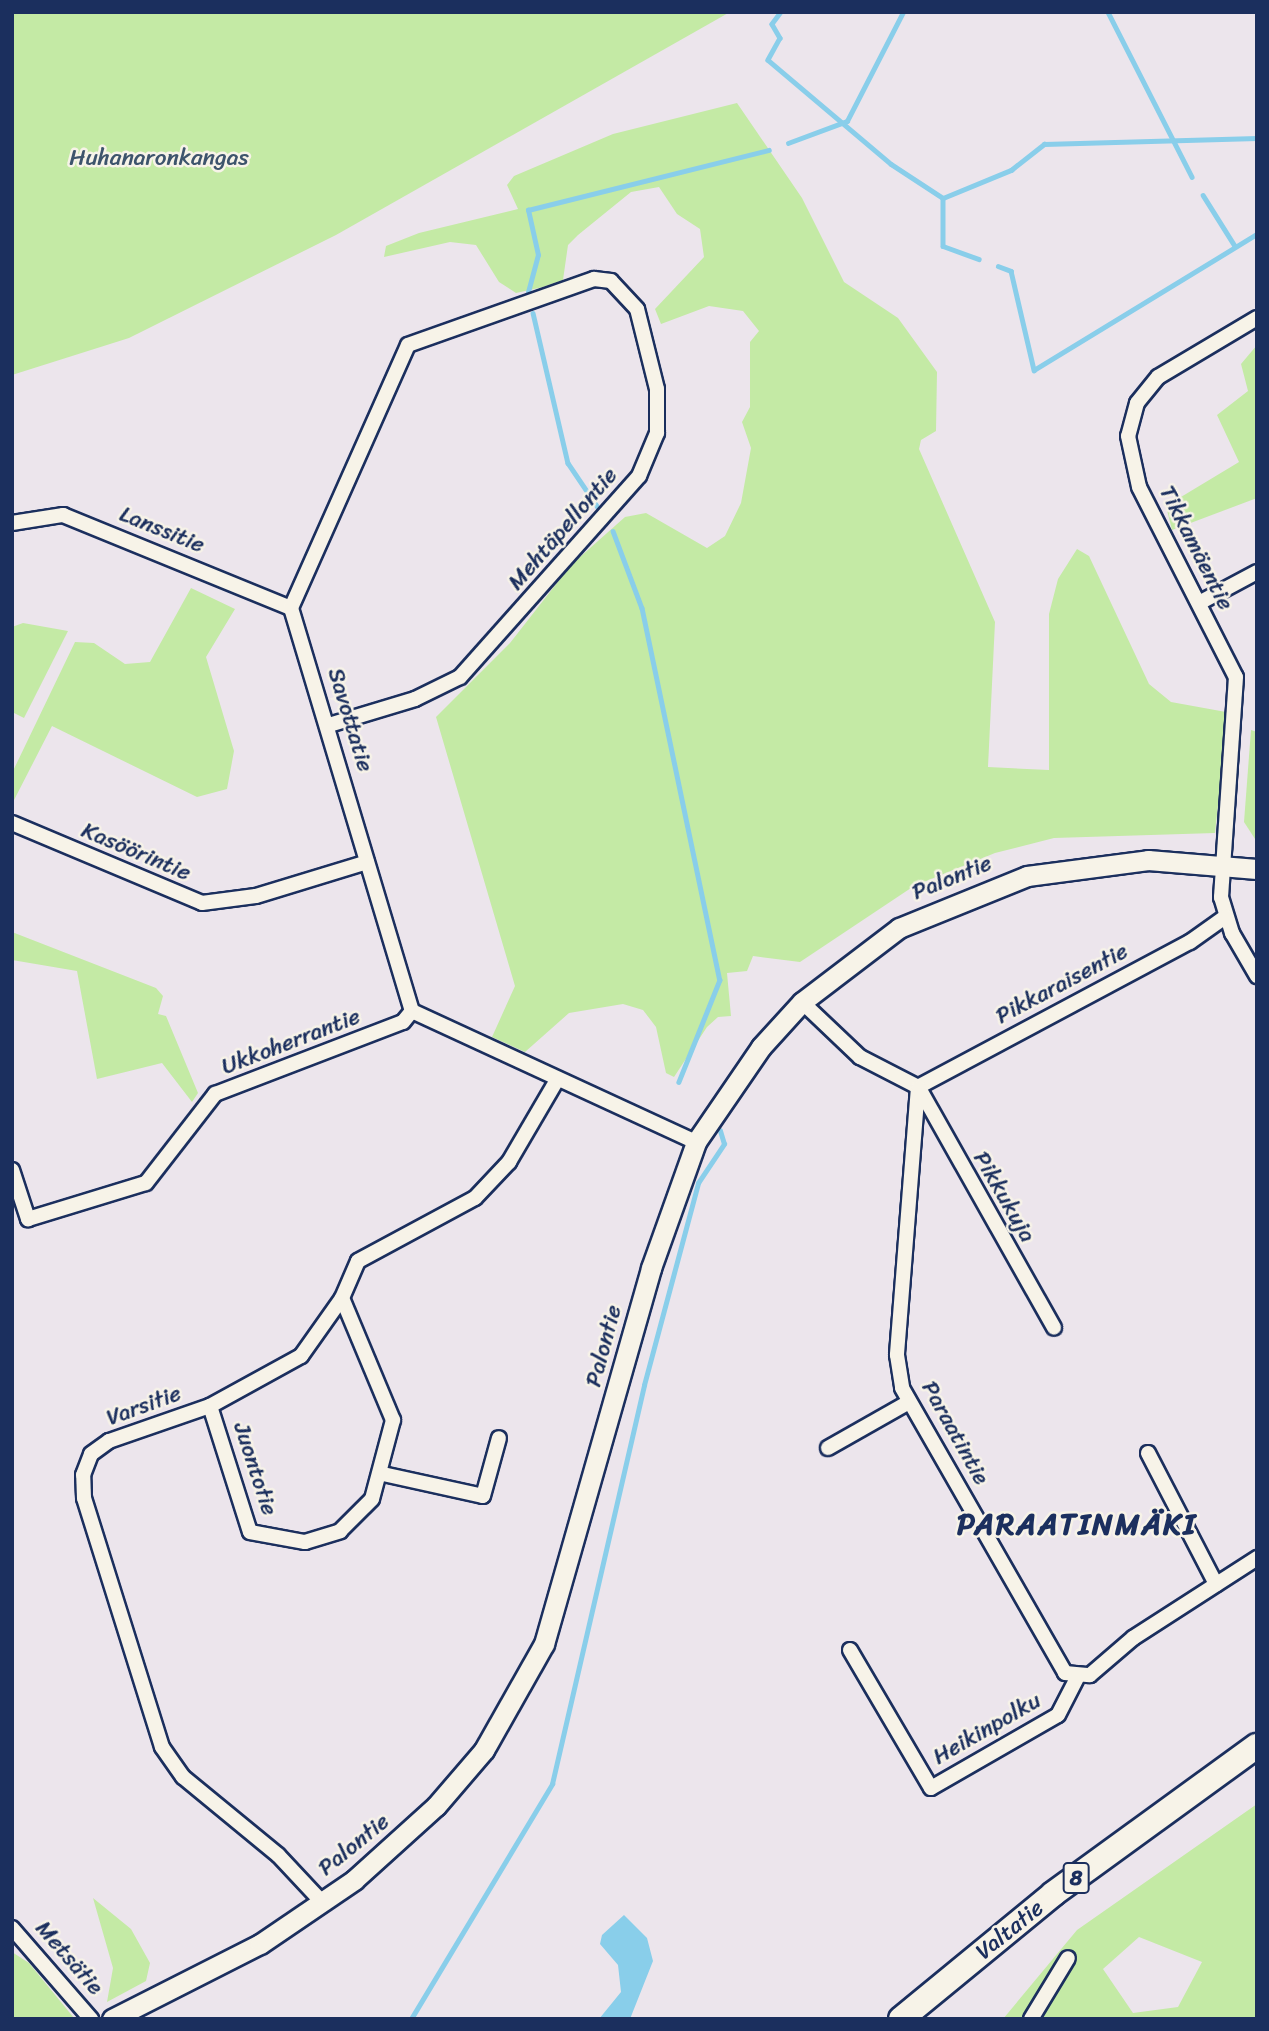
<!DOCTYPE html>
<meta charset="utf-8">
<style>
body{margin:0}
#map{position:relative;width:1269px;height:2031px;overflow:hidden;background:#ece5ec;font-family:Sriracha,sans-serif}
div>[style]{position:absolute}
.green>*{inset:0;background:#c4eaa5}
.water>*{inset:0;background:#89ceea}
.stream>*{height:4.5px;margin:-2.25px;padding:0 2.25px;transform-origin:2.25px;border-radius:2.25px;background:#89ceea}
.roads{filter:drop-shadow(2px 0 #1b2f5e) drop-shadow(-2px 0 #1b2f5e) drop-shadow(0 2px #1b2f5e) drop-shadow(0 -2px #1b2f5e)}
.minor>*{height:14px;margin:-7px;padding:0 7px;transform-origin:7px;border-radius:7px;background:#f7f3e8}
.tertiary>*{height:19px;margin:-9.5px;padding:0 9.5px;transform-origin:9.5px;border-radius:9.5px;background:#f7f3e8}
.trunk>*{height:24px;margin:-12px;padding:0 12px;transform-origin:12px;border-radius:12px;background:#f7f3e8}
span{translate:-50% -50%;white-space:nowrap;text-align:center;line-height:1.15;-webkit-text-stroke:5px #f7f3e8;paint-order:stroke}
.shield-label span{padding:2px 5px;background:#f7f3e8;border:2px solid;border-radius:5px;-webkit-text-stroke-width:0}
.shield-label{font-size:21px;color:#1b2f5e;font-weight:700}
.park-label{font-size:23px;color:#3d546c}
.street-label{font-size:23px;color:#1b2f5e}
.district-label{font-size:30px;color:#1b2f5e;font-weight:700;letter-spacing:2px}
.frame{position:absolute;inset:0;border:14px solid #1b2f5e;pointer-events:none}
</style>
<div id="map">
<div class="green">
<div style="clip-path:polygon(12px 12px,730px 12px,336px 235px,129px 338px,12px 375px)"></div>
<div style="clip-path:polygon(737px 103px,802px 198px,844px 282px,898px 318px,937px 372px,936px 431px,921px 440px,919px 449px,995px 622px,988px 767px,1049px 770px,1049px 614px,1058px 579px,1077px 549px,1089px 556px,1149px 684px,1171px 702px,1226px 712px,1224px 750px,1215px 833px,1054px 838px,995px 853px,914px 886px,800px 962px,753px 956px,747px 971px,727px 973px,731px 1016px,718px 1017px,707px 1027px,674px 1077px,666px 1073px,656px 1027px,643px 1010px,623px 1004px,569px 1013px,525px 1052px,492px 1037px,515px 986px,436px 717px,510px 643px,571px 565px,625px 517px,646px 513px,707px 548px,725px 536px,741px 503px,751px 448px,742px 422px,750px 407px,750px 342px,759px 331px,743px 311px,709px 306px,661px 324px,655px 309px,704px 257px,700px 229px,677px 214px,659px 187px,631px 192px,578px 235px,568px 245px,563px 280px,543px 287px,516px 293px,499px 282px,476px 245px,450px 242px,384px 257px,386px 246px,419px 233px,518px 209px,507px 185px,514px 176px,613px 134px)"></div>
<div style="clip-path:polygon(1257px 345px,1257px 498px,1172px 530px,1166px 506px,1239px 462px,1217px 415px,1248px 391px,1241px 364px)"></div>
<div style="clip-path:polygon(191px 588px,235px 609px,206px 657px,234px 751px,227px 789px,197px 797px,52px 726px,12px 804px,12px 773px,75px 642px,94px 643px,125px 664px,150px 662px)"></div>
<div style="clip-path:polygon(23px 623px,68px 631px,24px 718px,12px 712px,12px 627px)"></div>
<div style="clip-path:polygon(1251px 730px,1257px 732px,1257px 842px,1244px 822px)"></div>
<div style="clip-path:polygon(12px 932px,156px 988px,163px 996px,158px 1014px,166px 1016px,198px 1093px,192px 1102px,162px 1063px,97px 1079px,77px 971px,12px 960px)"></div>
<div style="clip-path:polygon(evenodd,1257px 1804px,1257px 2019px,1003px 2019px,1077px 1930px,1257px 1804px,1139px 1937px,1202px 1962px,1178px 2007px,1133px 2013px,1103px 1969px,1139px 1937px)"></div>
<div style="clip-path:polygon(93px 1898px,131px 1929px,150px 1963px,146px 1981px,107px 2002px,113px 1968px)"></div>
<div style="clip-path:polygon(12px 1952px,29px 1963px,74px 2018px,12px 2019px)"></div>
</div>
<div class="water">
<div style="clip-path:polygon(624px 1915px,647px 1938px,653px 1961px,630px 2019px,599px 2019px,621px 1992px,618px 1965px,600px 1944px,602px 1935px)"></div>
</div>
<div class="stream">
<div style="left:781px;top:12px;width:15px;rotate:127deg"></div>
<div style="left:772px;top:24px;width:16px;rotate:60deg"></div>
<div style="left:780px;top:38px;width:25px;rotate:119deg"></div>
<div style="left:768px;top:60px;width:161px;rotate:40.2deg"></div>
<div style="left:891px;top:164px;width:62px;rotate:33.2deg"></div>
<div style="left:943px;top:198px;width:48px;rotate:90deg"></div>
<div style="left:943px;top:246px;width:38px;rotate:20deg"></div>
<div style="left:1108px;top:12px;width:185px;rotate:63deg"></div>
<div style="left:788px;top:143px;width:63px;rotate:-20.4deg"></div>
<div style="left:847px;top:121px;width:123px;rotate:-62.8deg"></div>
<div style="left:1203px;top:195px;width:60px;rotate:57.9deg"></div>
<div style="left:943px;top:198px;width:74px;rotate:-22.4deg"></div>
<div style="left:1011px;top:170px;width:42px;rotate:-38.2deg"></div>
<div style="left:1044px;top:144px;width:213px;rotate:-1.6deg"></div>
<div style="left:998px;top:266px;width:14px;rotate:21deg"></div>
<div style="left:1011px;top:271px;width:102px;rotate:76.9deg"></div>
<div style="left:1034px;top:370px;width:261px;rotate:-31.4deg"></div>
<div style="left:528px;top:292px;width:38px;rotate:-75deg"></div>
<div style="left:538px;top:255px;width:46px;rotate:-102.5deg"></div>
<div style="left:528px;top:210px;width:248px;rotate:-14deg"></div>
<div style="left:533px;top:313px;width:154px;rotate:76.9deg"></div>
<div style="left:568px;top:463px;width:59px;rotate:56deg"></div>
<div style="left:613px;top:531px;width:82px;rotate:69.4deg"></div>
<div style="left:642px;top:608px;width:380px;rotate:78.2deg"></div>
<div style="left:720px;top:980px;width:110px;rotate:111.9deg"></div>
<div style="left:411px;top:2019px;width:274px;rotate:-59deg"></div>
<div style="left:552px;top:1784px;width:409px;rotate:-77deg"></div>
<div style="left:644px;top:1385px;width:209px;rotate:-75deg"></div>
<div style="left:698px;top:1183px;width:47px;rotate:-56.3deg"></div>
<div style="left:724px;top:1144px;width:14px;rotate:-107deg"></div>
</div>
<div class="roads">
<div class="minor">
<div style="left:1257px;top:318px;width:115px;rotate:149.2deg"></div>
<div style="left:1158px;top:377px;width:33px;rotate:129deg"></div>
<div style="left:1137px;top:403px;width:34px;rotate:105deg"></div>
<div style="left:1128px;top:436px;width:52px;rotate:77.8deg"></div>
<div style="left:1139px;top:487px;width:213px;rotate:63deg"></div>
<div style="left:1236px;top:677px;width:221px;rotate:93.9deg"></div>
<div style="left:1221px;top:897px;width:38px;rotate:73deg"></div>
<div style="left:1232px;top:933px;width:50px;rotate:59.8deg"></div>
<div style="left:12px;top:523px;width:52px;rotate:-8.9deg"></div>
<div style="left:63px;top:515px;width:246px;rotate:22.2deg"></div>
<div style="left:1199px;top:603px;width:66px;rotate:-28.1deg"></div>
<div style="left:329px;top:725px;width:90px;rotate:-16.8deg"></div>
<div style="left:415px;top:699px;width:50px;rotate:-26.1deg"></div>
<div style="left:460px;top:677px;width:269px;rotate:-48.3deg"></div>
<div style="left:639px;top:476px;width:47px;rotate:-67.3deg"></div>
<div style="left:657px;top:433px;width:44px;rotate:-90deg"></div>
<div style="left:657px;top:389px;width:82px;rotate:-104deg"></div>
<div style="left:637px;top:309px;width:38px;rotate:-133deg"></div>
<div style="left:611px;top:281px;width:17px;rotate:-173deg"></div>
<div style="left:594px;top:279px;width:197px;rotate:160.5deg"></div>
<div style="left:408px;top:345px;width:288px;rotate:114deg"></div>
<div style="left:291px;top:608px;width:421px;rotate:73.3deg"></div>
<div style="left:412px;top:1011px;width:313px;rotate:24.8deg"></div>
<div style="left:12px;top:823px;width:206px;rotate:22.8deg"></div>
<div style="left:202px;top:903px;width:54px;rotate:-7.4deg"></div>
<div style="left:256px;top:896px;width:116px;rotate:-17deg"></div>
<div style="left:802px;top:1002px;width:80px;rotate:43.5deg"></div>
<div style="left:860px;top:1057px;width:65px;rotate:27.3deg"></div>
<div style="left:918px;top:1087px;width:269px;rotate:94.5deg"></div>
<div style="left:897px;top:1355px;width:33px;rotate:81deg"></div>
<div style="left:902px;top:1388px;width:328px;rotate:60.2deg"></div>
<div style="left:1065px;top:1673px;width:25px;rotate:5deg"></div>
<div style="left:1090px;top:1675px;width:57px;rotate:-40.7deg"></div>
<div style="left:1133px;top:1638px;width:148px;rotate:-32.8deg"></div>
<div style="left:918px;top:1087px;width:308px;rotate:-28.1deg"></div>
<div style="left:1190px;top:942px;width:43px;rotate:-35.5deg"></div>
<div style="left:919px;top:1088px;width:275px;rotate:60.6deg"></div>
<div style="left:12px;top:1170px;width:52px;rotate:71.9deg"></div>
<div style="left:28px;top:1219px;width:123px;rotate:-17deg"></div>
<div style="left:146px;top:1183px;width:113px;rotate:-52.2deg"></div>
<div style="left:215px;top:1094px;width:201px;rotate:-21deg"></div>
<div style="left:403px;top:1022px;width:14px;rotate:-51deg"></div>
<div style="left:210px;top:1406px;width:132px;rotate:72.4deg"></div>
<div style="left:250px;top:1532px;width:56px;rotate:10.3deg"></div>
<div style="left:305px;top:1542px;width:37px;rotate:-17deg"></div>
<div style="left:340px;top:1531px;width:45px;rotate:-45deg"></div>
<div style="left:372px;top:1499px;width:82px;rotate:-75.1deg"></div>
<div style="left:393px;top:1420px;width:132px;rotate:-112.7deg"></div>
<div style="left:828px;top:1448px;width:93px;rotate:-29.6deg"></div>
<div style="left:1148px;top:1453px;width:148px;rotate:62.6deg"></div>
<div style="left:383px;top:1474px;width:102px;rotate:12.4deg"></div>
<div style="left:483px;top:1496px;width:60px;rotate:-74.6deg"></div>
<div style="left:850px;top:1650px;width:160px;rotate:59.6deg"></div>
<div style="left:931px;top:1788px;width:146px;rotate:-29.9deg"></div>
<div style="left:1058px;top:1715px;width:42px;rotate:-62.8deg"></div>
<div style="left:322px;top:1902px;width:64px;rotate:-133.1deg"></div>
<div style="left:278px;top:1855px;width:123px;rotate:-140.6deg"></div>
<div style="left:183px;top:1777px;width:37px;rotate:-125deg"></div>
<div style="left:162px;top:1747px;width:261px;rotate:-107.4deg"></div>
<div style="left:84px;top:1498px;width:23px;rotate:-92deg"></div>
<div style="left:83px;top:1475px;width:22px;rotate:-69deg"></div>
<div style="left:91px;top:1454px;width:22px;rotate:-36deg"></div>
<div style="left:109px;top:1441px;width:107px;rotate:-19.1deg"></div>
<div style="left:210px;top:1406px;width:104px;rotate:-28.8deg"></div>
<div style="left:301px;top:1356px;width:71px;rotate:-54.7deg"></div>
<div style="left:342px;top:1298px;width:40px;rotate:-66.6deg"></div>
<div style="left:358px;top:1261px;width:133px;rotate:-28.3deg"></div>
<div style="left:475px;top:1198px;width:50px;rotate:-46.6deg"></div>
<div style="left:509px;top:1162px;width:95px;rotate:-59.7deg"></div>
<div style="left:12px;top:1928px;width:121px;rotate:49deg"></div>
<div style="left:1031px;top:2019px;width:71px;rotate:-58.8deg"></div>
</div>
<div class="tertiary">
<div style="left:112px;top:2019px;width:166px;rotate:-26.9deg"></div>
<div style="left:260px;top:1944px;width:114px;rotate:-34.2deg"></div>
<div style="left:354px;top:1880px;width:110px;rotate:-42.1deg"></div>
<div style="left:436px;top:1806px;width:74px;rotate:-49.4deg"></div>
<div style="left:484px;top:1750px;width:122px;rotate:-60.5deg"></div>
<div style="left:544px;top:1644px;width:391px;rotate:-74.1deg"></div>
<div style="left:651px;top:1268px;width:134px;rotate:-70.3deg"></div>
<div style="left:696px;top:1142px;width:115px;rotate:-55.6deg"></div>
<div style="left:761px;top:1047px;width:61px;rotate:-47.7deg"></div>
<div style="left:802px;top:1002px;width:122px;rotate:-37.3deg"></div>
<div style="left:899px;top:928px;width:138px;rotate:-22.1deg"></div>
<div style="left:1027px;top:876px;width:122px;rotate:-7.5deg"></div>
<div style="left:1148px;top:860px;width:109px;rotate:4.7deg"></div>
</div>
<div class="trunk">
<div style="left:901px;top:2019px;width:197px;rotate:-39.4deg"></div>
<div style="left:1053px;top:1894px;width:252px;rotate:-36deg"></div>
</div>
</div>
<div class="shield-label">
<span style="left:1076px;top:1878px">8</span>
</div>
<div class="park-label">
<span style="left:159px;top:158px">Huhanaronkangas</span>
</div>
<div class="street-label">
<span style="left:563px;top:529px;rotate:-49deg">Mehtäpellontie</span>
<span style="left:162px;top:530px;rotate:22deg">Lanssitie</span>
<span style="left:1196px;top:548px;rotate:63deg">Tikkamäentie</span>
<span style="left:350px;top:720px;rotate:73deg">Savottatie</span>
<span style="left:136px;top:852px;rotate:23deg">Kasöörintie</span>
<span style="left:952px;top:878px;rotate:-22deg">Palontie</span>
<span style="left:1062px;top:984px;rotate:-28deg">Pikkaraisentie</span>
<span style="left:291px;top:1042px;rotate:-21deg">Ukkoherrantie</span>
<span style="left:1004px;top:1197px;rotate:60deg">Pikkukuja</span>
<span style="left:604px;top:1346px;rotate:-75deg">Palontie</span>
<span style="left:144px;top:1406px;rotate:-20deg">Varsitie</span>
<span style="left:955px;top:1433px;rotate:61deg">Paraatintie</span>
<span style="left:255px;top:1469px;rotate:72deg">Juontotie</span>
<span style="left:987px;top:1729px;rotate:-30deg">Heikinpolku</span>
<span style="left:354px;top:1845px;rotate:-39deg">Palontie</span>
<span style="left:1010px;top:1930px;rotate:-39deg">Valtatie</span>
<span style="left:69px;top:1958px;rotate:49deg">Metsätie</span>
</div>
<div class="district-label">
<span style="left:1077px;top:1524px">PARAATINMÄKI</span>
</div>
<div class="frame"></div>
</div>
